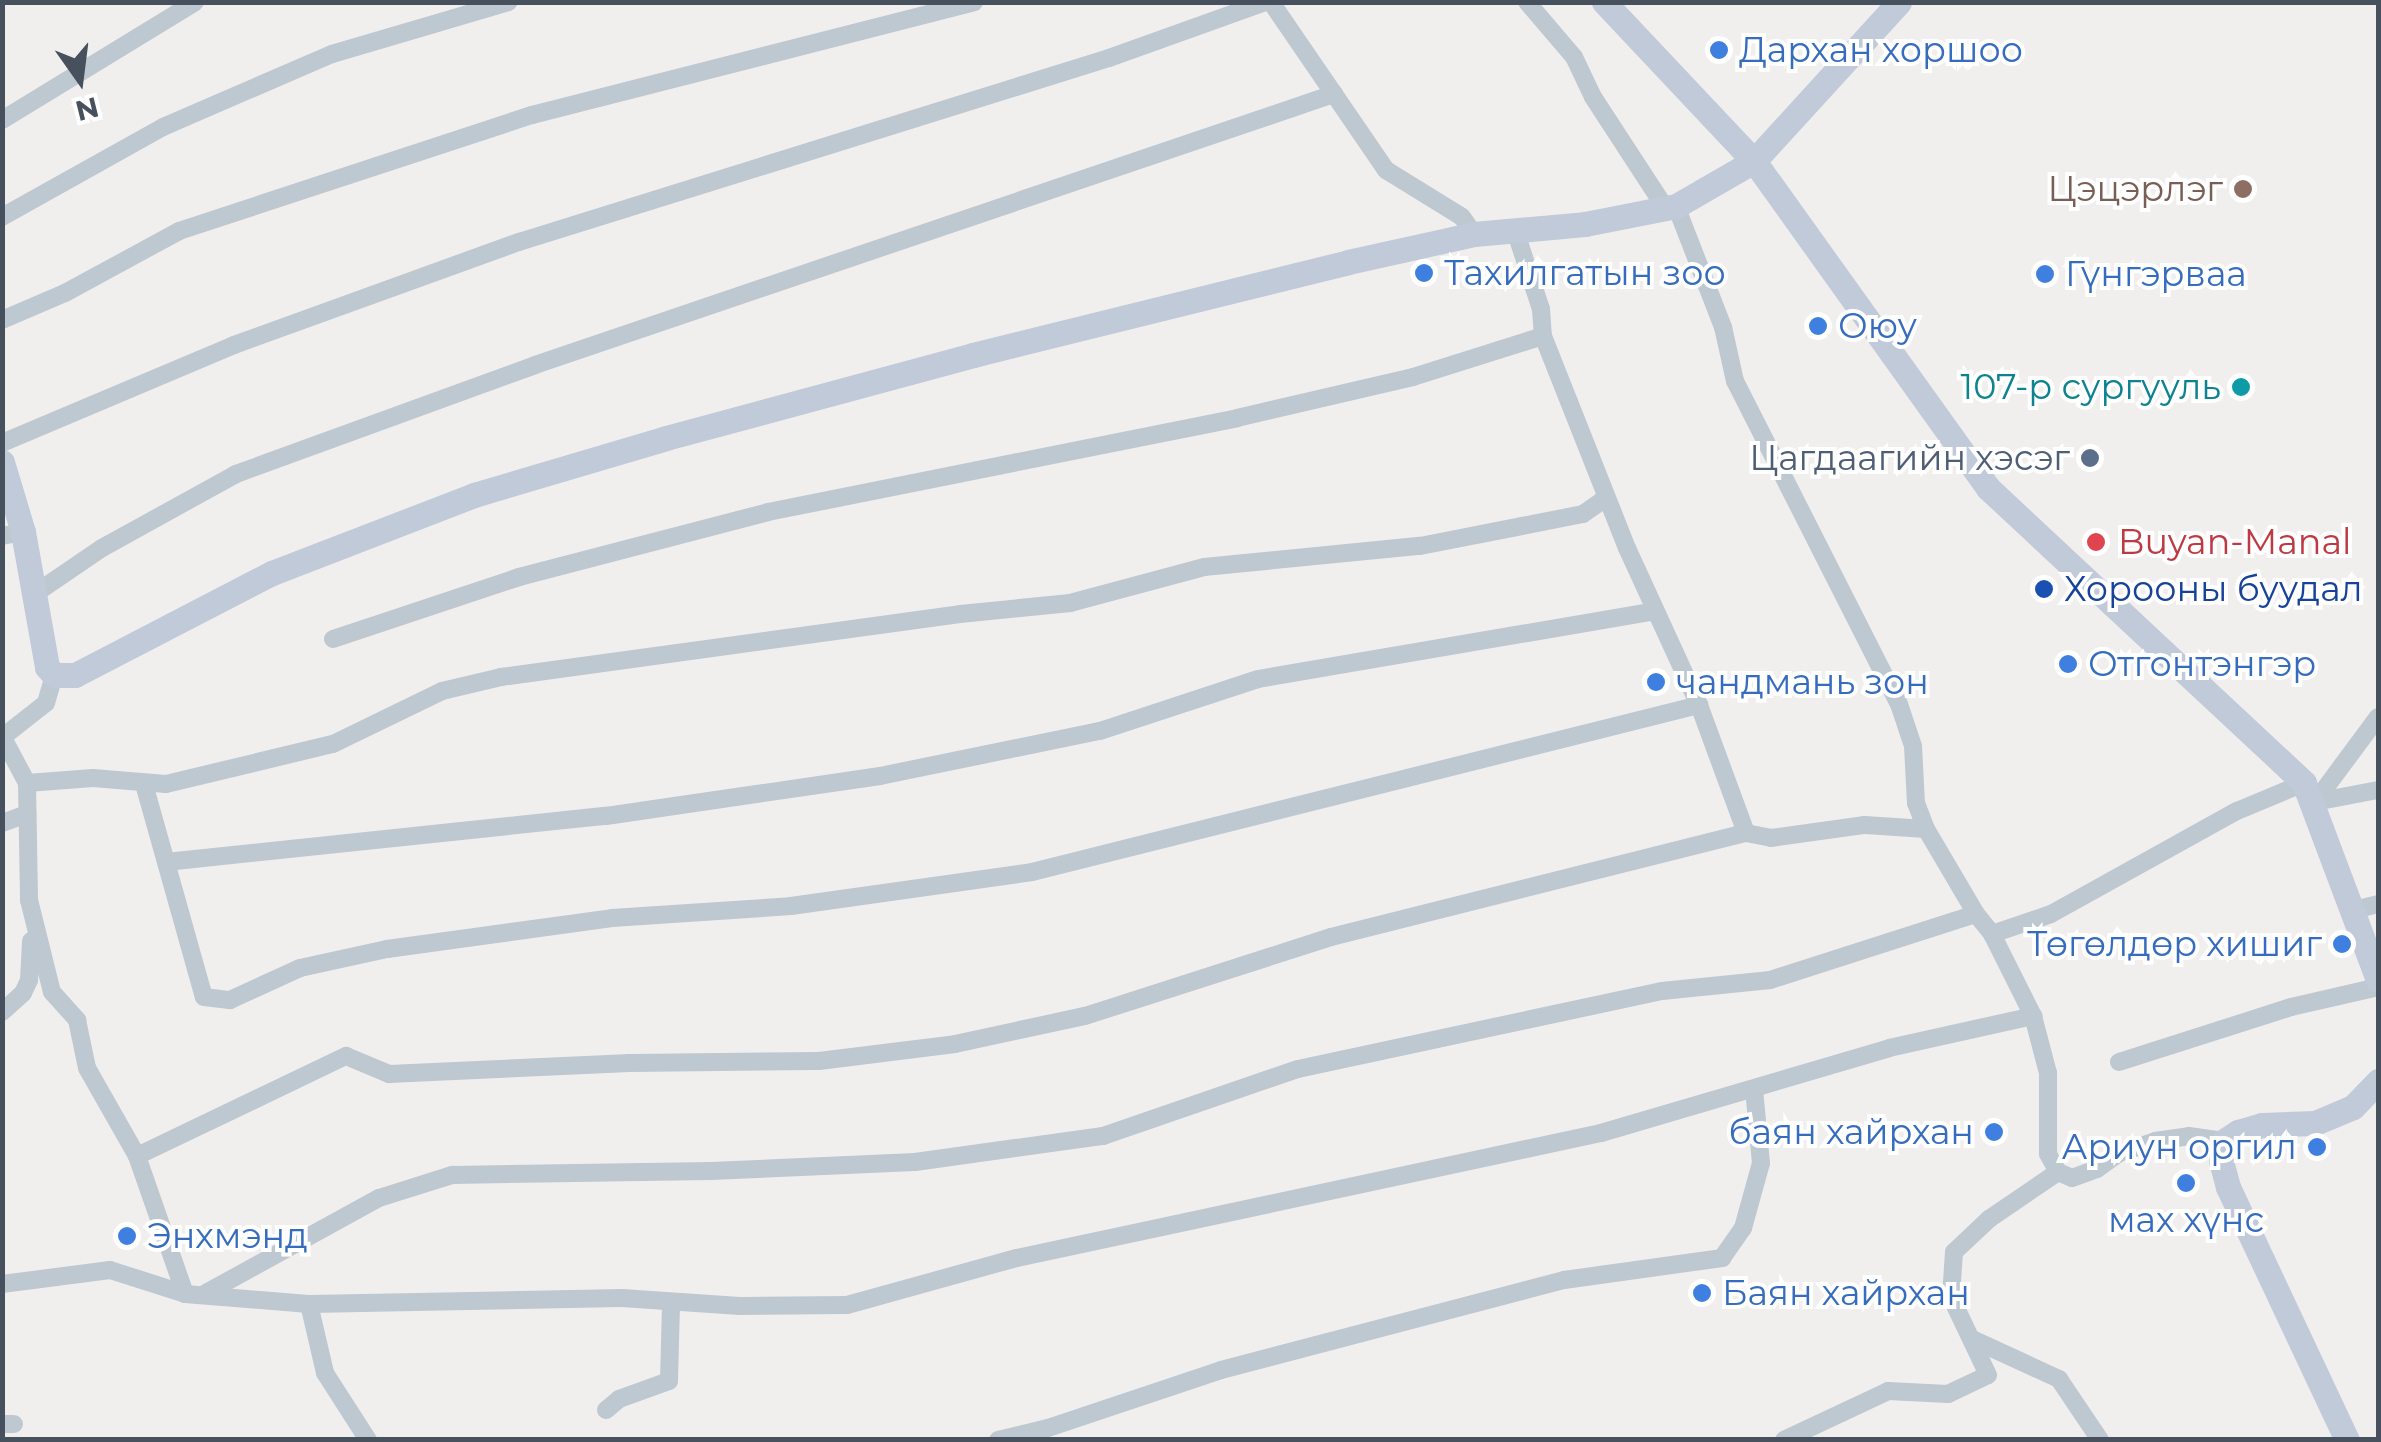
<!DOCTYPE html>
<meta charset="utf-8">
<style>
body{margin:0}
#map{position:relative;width:2381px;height:1442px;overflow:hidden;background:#f1efee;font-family:Montserrat,sans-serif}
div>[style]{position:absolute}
.street>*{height:18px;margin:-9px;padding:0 9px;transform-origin:9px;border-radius:9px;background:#bec8d1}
.secondary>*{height:25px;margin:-12.5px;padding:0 12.5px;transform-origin:12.5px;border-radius:12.5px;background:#c0cad9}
.dots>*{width:28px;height:28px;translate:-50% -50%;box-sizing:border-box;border:5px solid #fff;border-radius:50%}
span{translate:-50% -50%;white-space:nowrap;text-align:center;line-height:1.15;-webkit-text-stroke:8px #fff;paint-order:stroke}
.shop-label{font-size:35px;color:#366cbe}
.left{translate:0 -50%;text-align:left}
.right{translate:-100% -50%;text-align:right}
.education-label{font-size:35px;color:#785e54}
.culture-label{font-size:35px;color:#0d838f}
.service-label{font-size:35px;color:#4e5e75}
.health-label{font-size:35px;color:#be3a42}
.transit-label{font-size:35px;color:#164399}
.frame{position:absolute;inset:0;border:5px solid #46515d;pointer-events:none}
.north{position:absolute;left:30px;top:30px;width:100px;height:100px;-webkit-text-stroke:8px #fff;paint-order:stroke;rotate:166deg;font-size:28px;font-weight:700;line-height:40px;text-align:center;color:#46515d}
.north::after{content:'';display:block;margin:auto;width:35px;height:45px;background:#46515d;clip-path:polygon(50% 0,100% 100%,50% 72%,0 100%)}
</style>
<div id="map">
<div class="street">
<div style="left:1271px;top:2px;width:204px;rotate:55.6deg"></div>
<div style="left:1386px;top:170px;width:89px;rotate:31.7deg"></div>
<div style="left:1462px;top:217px;width:21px;rotate:55deg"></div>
<div style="left:1527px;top:2px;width:72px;rotate:49.5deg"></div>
<div style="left:1574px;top:57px;width:44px;rotate:64.6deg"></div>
<div style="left:1593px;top:97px;width:134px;rotate:56.9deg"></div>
<div style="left:2px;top:120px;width:226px;rotate:-31.4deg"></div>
<div style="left:1676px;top:206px;width:130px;rotate:68.8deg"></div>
<div style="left:1723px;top:327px;width:55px;rotate:77.5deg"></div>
<div style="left:1735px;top:381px;width:362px;rotate:63.1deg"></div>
<div style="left:1899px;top:704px;width:44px;rotate:71.6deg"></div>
<div style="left:1913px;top:746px;width:57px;rotate:87deg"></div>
<div style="left:1916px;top:803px;width:28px;rotate:69deg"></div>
<div style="left:2px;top:217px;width:184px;rotate:-29.2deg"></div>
<div style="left:163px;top:127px;width:184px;rotate:-23.4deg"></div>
<div style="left:332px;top:54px;width:184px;rotate:-16.4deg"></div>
<div style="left:1515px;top:230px;width:83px;rotate:71.8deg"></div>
<div style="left:1541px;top:309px;width:27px;rotate:86deg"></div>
<div style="left:1543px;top:336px;width:228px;rotate:68.4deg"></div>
<div style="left:1627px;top:548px;width:173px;rotate:65.4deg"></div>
<div style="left:1699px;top:705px;width:136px;rotate:69.8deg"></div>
<div style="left:1746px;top:833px;width:25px;rotate:11deg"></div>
<div style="left:1771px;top:838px;width:95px;rotate:-7.9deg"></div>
<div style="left:1865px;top:825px;width:61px;rotate:3.8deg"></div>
<div style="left:1926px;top:829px;width:99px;rotate:59.5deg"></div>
<div style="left:1976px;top:914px;width:26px;rotate:51deg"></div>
<div style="left:1992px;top:934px;width:92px;rotate:63.4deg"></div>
<div style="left:2033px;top:1016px;width:59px;rotate:75.3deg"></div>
<div style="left:2048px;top:1073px;width:81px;rotate:90deg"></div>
<div style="left:2048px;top:1154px;width:21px;rotate:61deg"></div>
<div style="left:2058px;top:1172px;width:15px;rotate:23deg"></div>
<div style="left:2072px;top:1178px;width:27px;rotate:-20deg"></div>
<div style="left:2097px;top:1169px;width:27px;rotate:-36deg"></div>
<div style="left:2119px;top:1153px;width:38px;rotate:-18deg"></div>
<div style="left:2155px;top:1141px;width:34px;rotate:-8deg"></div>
<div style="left:2189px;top:1136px;width:35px;rotate:8deg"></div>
<div style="left:2px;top:320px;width:69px;rotate:-23.2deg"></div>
<div style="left:65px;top:293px;width:130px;rotate:-28.5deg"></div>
<div style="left:179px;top:231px;width:372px;rotate:-18.2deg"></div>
<div style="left:532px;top:115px;width:456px;rotate:-14.3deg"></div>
<div style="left:2px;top:443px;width:252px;rotate:-22.9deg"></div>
<div style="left:234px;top:345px;width:303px;rotate:-19.9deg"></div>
<div style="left:519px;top:242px;width:618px;rotate:-17.32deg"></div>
<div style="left:1109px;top:58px;width:166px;rotate:-19.7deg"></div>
<div style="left:2px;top:536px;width:21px;rotate:-11deg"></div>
<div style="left:33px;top:595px;width:83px;rotate:-34.3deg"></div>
<div style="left:102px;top:548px;width:153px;rotate:-28.9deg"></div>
<div style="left:236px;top:474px;width:318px;rotate:-20deg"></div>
<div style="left:535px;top:365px;width:844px;rotate:-18.74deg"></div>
<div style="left:333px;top:639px;width:196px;rotate:-18.4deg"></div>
<div style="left:519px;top:577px;width:257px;rotate:-14.6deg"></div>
<div style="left:768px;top:512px;width:478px;rotate:-11.3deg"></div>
<div style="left:1237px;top:418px;width:181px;rotate:-13.1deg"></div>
<div style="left:1413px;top:377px;width:136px;rotate:-17.5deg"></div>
<div style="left:2px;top:736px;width:53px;rotate:62deg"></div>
<div style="left:27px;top:783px;width:66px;rotate:-4.3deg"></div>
<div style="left:93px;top:778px;width:73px;rotate:4.7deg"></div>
<div style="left:166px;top:784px;width:172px;rotate:-13.5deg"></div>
<div style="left:333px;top:744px;width:121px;rotate:-25.9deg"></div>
<div style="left:442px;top:691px;width:61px;rotate:-13.3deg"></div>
<div style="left:501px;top:677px;width:463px;rotate:-7.8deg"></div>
<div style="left:960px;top:614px;width:111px;rotate:-5.7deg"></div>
<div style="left:1070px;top:603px;width:139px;rotate:-15deg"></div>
<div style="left:1204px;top:567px;width:217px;rotate:-5.6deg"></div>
<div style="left:1420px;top:546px;width:166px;rotate:-11.1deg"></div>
<div style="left:1583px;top:514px;width:28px;rotate:-35deg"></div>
<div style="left:4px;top:736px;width:53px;rotate:-38.2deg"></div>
<div style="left:46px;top:703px;width:29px;rotate:-74deg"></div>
<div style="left:27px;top:783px;width:117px;rotate:89deg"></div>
<div style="left:29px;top:900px;width:95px;rotate:76deg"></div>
<div style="left:52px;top:992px;width:38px;rotate:48deg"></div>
<div style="left:77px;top:1020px;width:49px;rotate:78.2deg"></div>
<div style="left:87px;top:1068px;width:101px;rotate:60.4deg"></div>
<div style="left:137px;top:1156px;width:146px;rotate:70.8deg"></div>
<div style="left:144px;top:784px;width:221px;rotate:74.3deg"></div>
<div style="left:204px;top:997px;width:26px;rotate:7deg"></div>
<div style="left:230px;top:1000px;width:77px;rotate:-24.6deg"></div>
<div style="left:300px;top:968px;width:89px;rotate:-12.3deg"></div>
<div style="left:387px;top:949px;width:227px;rotate:-7.8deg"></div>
<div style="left:612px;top:918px;width:179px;rotate:-3.8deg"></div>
<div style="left:791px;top:906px;width:243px;rotate:-8deg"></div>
<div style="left:1032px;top:872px;width:688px;rotate:-14.06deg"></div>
<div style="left:2315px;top:802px;width:106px;rotate:-53.5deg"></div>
<div style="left:2315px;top:802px;width:64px;rotate:-10.8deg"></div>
<div style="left:2px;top:823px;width:27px;rotate:-20deg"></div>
<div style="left:166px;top:862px;width:442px;rotate:-6deg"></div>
<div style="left:606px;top:816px;width:277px;rotate:-8.3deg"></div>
<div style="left:880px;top:776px;width:225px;rotate:-11.6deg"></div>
<div style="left:1100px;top:731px;width:166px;rotate:-18.2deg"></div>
<div style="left:1258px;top:679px;width:403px;rotate:-9.7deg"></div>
<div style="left:2354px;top:910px;width:25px;rotate:-14deg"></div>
<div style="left:1992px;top:934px;width:62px;rotate:-18.7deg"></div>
<div style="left:2051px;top:914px;width:213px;rotate:-29deg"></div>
<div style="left:2237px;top:811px;width:73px;rotate:-22.7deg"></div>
<div style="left:2px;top:1012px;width:28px;rotate:-42deg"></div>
<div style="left:23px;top:993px;width:14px;rotate:-65deg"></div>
<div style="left:29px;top:980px;width:39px;rotate:-87deg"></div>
<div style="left:2119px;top:1062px;width:181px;rotate:-17.7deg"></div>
<div style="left:2291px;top:1007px;width:89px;rotate:-12.9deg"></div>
<div style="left:137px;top:1156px;width:232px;rotate:-25.6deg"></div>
<div style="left:346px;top:1056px;width:47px;rotate:22.7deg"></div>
<div style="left:389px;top:1074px;width:241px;rotate:-2.6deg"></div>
<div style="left:630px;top:1063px;width:189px;rotate:-0.6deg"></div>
<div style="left:819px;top:1061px;width:137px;rotate:-7.1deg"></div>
<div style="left:955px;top:1044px;width:133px;rotate:-12.2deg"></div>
<div style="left:1085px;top:1016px;width:258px;rotate:-17.8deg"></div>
<div style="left:1331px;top:937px;width:428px;rotate:-14.1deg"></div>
<div style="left:2px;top:1284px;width:109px;rotate:-7.4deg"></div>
<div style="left:110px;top:1270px;width:79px;rotate:17.7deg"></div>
<div style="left:185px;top:1294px;width:124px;rotate:4.6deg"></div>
<div style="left:309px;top:1304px;width:313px;rotate:-1.1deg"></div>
<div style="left:622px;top:1298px;width:118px;rotate:3.9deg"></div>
<div style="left:740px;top:1306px;width:107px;rotate:-0.5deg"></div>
<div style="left:847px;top:1305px;width:176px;rotate:-15.5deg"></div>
<div style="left:1017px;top:1258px;width:597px;rotate:-12.08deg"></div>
<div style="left:1601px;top:1133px;width:300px;rotate:-16.4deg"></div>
<div style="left:1889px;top:1048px;width:148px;rotate:-12.5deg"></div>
<div style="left:206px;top:1293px;width:197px;rotate:-28.8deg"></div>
<div style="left:379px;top:1198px;width:77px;rotate:-17.5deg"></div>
<div style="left:452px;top:1175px;width:259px;rotate:-0.9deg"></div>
<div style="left:711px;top:1171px;width:204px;rotate:-2.5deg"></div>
<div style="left:915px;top:1162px;width:190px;rotate:-7.9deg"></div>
<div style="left:1103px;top:1136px;width:206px;rotate:-19deg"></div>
<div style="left:1298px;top:1069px;width:372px;rotate:-12.1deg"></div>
<div style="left:1662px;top:991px;width:109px;rotate:-5.8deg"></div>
<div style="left:1770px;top:980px;width:216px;rotate:-17.8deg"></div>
<div style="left:309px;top:1304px;width:71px;rotate:76.9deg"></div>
<div style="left:325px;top:1373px;width:80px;rotate:57.3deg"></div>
<div style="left:1972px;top:1339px;width:96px;rotate:24.7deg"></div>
<div style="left:2059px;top:1379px;width:73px;rotate:56.1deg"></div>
<div style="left:606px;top:1410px;width:17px;rotate:-40deg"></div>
<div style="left:619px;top:1399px;width:53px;rotate:-19.8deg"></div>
<div style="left:669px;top:1381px;width:79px;rotate:-88.5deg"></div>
<div style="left:2px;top:1424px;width:12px"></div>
<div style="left:998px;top:1440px;width:51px;rotate:-13.5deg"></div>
<div style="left:1048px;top:1428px;width:182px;rotate:-18.5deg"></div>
<div style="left:1221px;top:1370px;width:355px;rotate:-14.7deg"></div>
<div style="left:1564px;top:1280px;width:160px;rotate:-7.9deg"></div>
<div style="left:1722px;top:1258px;width:37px;rotate:-55deg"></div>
<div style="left:1743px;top:1228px;width:67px;rotate:-74.5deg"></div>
<div style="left:1761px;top:1163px;width:74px;rotate:-95.4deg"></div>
<div style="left:1784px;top:1440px;width:115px;rotate:-25.2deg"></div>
<div style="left:1888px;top:1391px;width:60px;rotate:2.9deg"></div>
<div style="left:1948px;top:1394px;width:44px;rotate:-25.4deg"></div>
<div style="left:1988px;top:1375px;width:86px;rotate:-115.4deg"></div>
<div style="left:1951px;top:1297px;width:45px;rotate:-86.2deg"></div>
<div style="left:1954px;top:1252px;width:48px;rotate:-43.3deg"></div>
<div style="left:1989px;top:1219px;width:83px;rotate:-34.3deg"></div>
</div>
<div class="secondary">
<div style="left:1604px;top:2px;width:219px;rotate:46.7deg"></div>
<div style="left:1754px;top:161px;width:402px;rotate:54.4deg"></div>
<div style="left:1988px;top:488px;width:432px;rotate:43deg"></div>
<div style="left:2304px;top:783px;width:210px;rotate:69.4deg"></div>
<div style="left:2px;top:462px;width:73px;rotate:73.3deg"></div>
<div style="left:23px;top:532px;width:137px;rotate:79.9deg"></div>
<div style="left:47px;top:667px;width:11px;rotate:49deg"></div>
<div style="left:54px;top:675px;width:21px"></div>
<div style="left:75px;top:675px;width:222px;rotate:-27.4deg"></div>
<div style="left:272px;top:573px;width:217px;rotate:-21.1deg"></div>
<div style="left:474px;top:495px;width:200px;rotate:-16.5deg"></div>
<div style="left:666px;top:438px;width:318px;rotate:-15.1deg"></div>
<div style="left:973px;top:355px;width:386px;rotate:-13.9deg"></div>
<div style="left:1348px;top:262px;width:129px;rotate:-12.5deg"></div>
<div style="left:1474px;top:234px;width:111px;rotate:-5.1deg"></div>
<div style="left:1585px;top:224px;width:93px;rotate:-11.2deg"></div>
<div style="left:1676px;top:206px;width:90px;rotate:-30deg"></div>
<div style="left:1754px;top:161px;width:215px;rotate:-47.6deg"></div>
<div style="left:2347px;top:1440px;width:280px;rotate:-115.2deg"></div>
<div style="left:2228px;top:1187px;width:27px;rotate:-105deg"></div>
<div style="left:2221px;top:1161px;width:20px;rotate:-81deg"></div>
<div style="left:2224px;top:1141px;width:17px;rotate:-33deg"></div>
<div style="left:2238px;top:1132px;width:25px;rotate:-16deg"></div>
<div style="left:2262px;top:1125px;width:53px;rotate:-2.2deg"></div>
<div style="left:2315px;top:1123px;width:41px;rotate:-22.8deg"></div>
<div style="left:2353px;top:1107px;width:36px;rotate:-46deg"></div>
</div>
<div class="dots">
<div style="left:1719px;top:50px;background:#3f7fe0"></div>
<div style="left:2243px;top:189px;background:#8d6e63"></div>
<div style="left:1424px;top:273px;background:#3f7fe0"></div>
<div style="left:2045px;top:274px;background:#3f7fe0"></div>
<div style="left:1818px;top:326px;background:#3f7fe0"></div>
<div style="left:2241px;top:387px;background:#0f9aa8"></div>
<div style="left:2090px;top:458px;background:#5c6f8a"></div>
<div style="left:2096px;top:542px;background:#e0444e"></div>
<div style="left:2044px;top:589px;background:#1a4fb4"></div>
<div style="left:2068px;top:664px;background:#3f7fe0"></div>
<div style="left:1656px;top:682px;background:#3f7fe0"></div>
<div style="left:2342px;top:944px;background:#3f7fe0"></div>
<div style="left:1994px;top:1132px;background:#3f7fe0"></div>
<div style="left:2317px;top:1147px;background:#3f7fe0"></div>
<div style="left:2186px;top:1183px;background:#3f7fe0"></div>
<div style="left:127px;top:1236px;background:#3f7fe0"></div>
<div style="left:1702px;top:1293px;background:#3f7fe0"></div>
</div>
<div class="shop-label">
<span class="left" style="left:1739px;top:50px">Дархан хоршоо</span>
<span class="left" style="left:1444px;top:273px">Тахилгатын зоо</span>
<span class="left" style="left:2065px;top:274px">Гүнгэрваа</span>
<span class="left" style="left:1838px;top:326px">Оюу</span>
<span class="left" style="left:2088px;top:664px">Отгонтэнгэр</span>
<span class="left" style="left:1676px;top:682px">чандмань зон</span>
<span class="right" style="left:2322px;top:944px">Төгөлдөр хишиг</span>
<span class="right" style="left:1974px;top:1132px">баян хайрхан</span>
<span class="right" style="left:2297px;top:1147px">Ариун оргил</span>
<span style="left:2186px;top:1220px">мах хүнс</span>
<span class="left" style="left:147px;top:1236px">Энхмэнд</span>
<span class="left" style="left:1722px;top:1293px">Баян хайрхан</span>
</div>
<div class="education-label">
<span class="right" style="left:2223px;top:189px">Цэцэрлэг</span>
</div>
<div class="culture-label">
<span class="right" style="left:2221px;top:387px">107-р сургууль</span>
</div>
<div class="service-label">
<span class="right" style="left:2070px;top:458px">Цагдаагийн хэсэг</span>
</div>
<div class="health-label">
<span class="left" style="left:2118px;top:542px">Buyan-Manal</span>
</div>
<div class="transit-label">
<span class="left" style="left:2064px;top:589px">Хорооны буудал</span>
</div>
<div class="frame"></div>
<div class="north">N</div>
</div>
